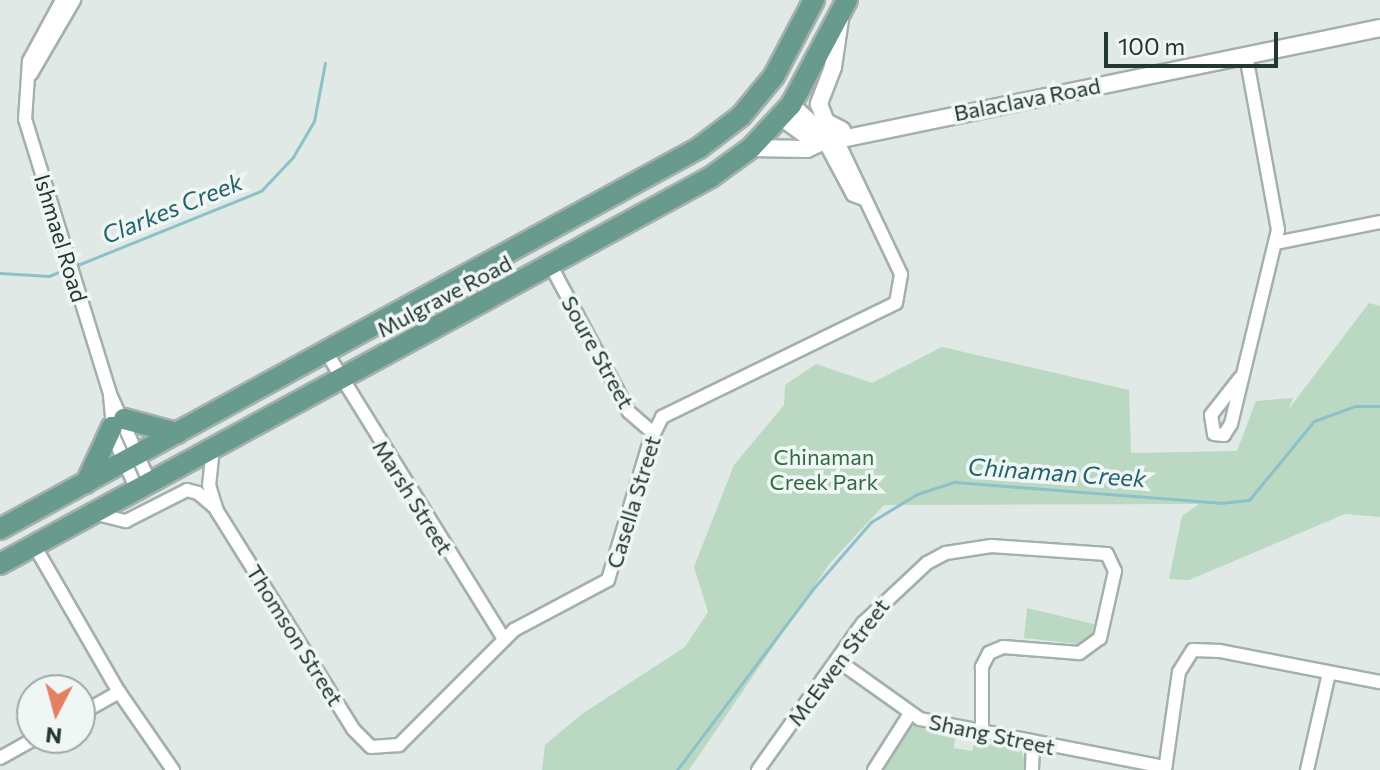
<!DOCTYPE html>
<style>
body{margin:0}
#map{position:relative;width:1380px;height:770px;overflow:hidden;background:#e0e9e5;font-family:Commissioner,sans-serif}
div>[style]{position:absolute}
.green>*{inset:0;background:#bad8c2}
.stream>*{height:3px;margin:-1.5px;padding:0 1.5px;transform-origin:1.5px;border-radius:1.5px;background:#8cc1c9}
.roads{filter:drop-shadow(2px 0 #a3b0ab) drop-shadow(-2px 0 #a3b0ab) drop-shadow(0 2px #a3b0ab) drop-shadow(0 -2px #a3b0ab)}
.minor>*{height:12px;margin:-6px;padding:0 6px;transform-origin:6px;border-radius:6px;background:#fff}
.tertiary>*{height:16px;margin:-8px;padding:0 8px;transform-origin:8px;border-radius:8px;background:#fff}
.primary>*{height:20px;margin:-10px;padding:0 10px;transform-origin:10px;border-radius:10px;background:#689a8d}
span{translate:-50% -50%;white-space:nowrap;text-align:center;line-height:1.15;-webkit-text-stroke:7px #eff6f3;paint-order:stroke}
.street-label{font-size:22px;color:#223731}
.park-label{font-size:22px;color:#306a46}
.water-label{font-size:24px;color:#22626d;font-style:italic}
.north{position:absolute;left:16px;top:674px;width:80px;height:80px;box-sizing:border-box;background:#eff6f3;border:2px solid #9daaa5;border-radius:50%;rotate:186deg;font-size:22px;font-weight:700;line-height:32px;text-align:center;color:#223731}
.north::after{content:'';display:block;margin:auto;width:28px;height:36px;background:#e48062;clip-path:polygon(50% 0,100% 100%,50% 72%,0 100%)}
.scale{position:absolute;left:1104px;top:32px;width:174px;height:36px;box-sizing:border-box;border:4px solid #223731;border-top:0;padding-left:10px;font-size:24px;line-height:28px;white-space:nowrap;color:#223731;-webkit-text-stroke:6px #eff6f3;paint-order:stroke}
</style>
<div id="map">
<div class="green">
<div style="clip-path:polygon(1369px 303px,1380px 306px,1380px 517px,1345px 514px,1189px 580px,1169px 579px,1182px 516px,1199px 504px,884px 505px,830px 563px,689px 770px,542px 770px,545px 745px,582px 714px,685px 647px,708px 612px,694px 567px,734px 465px,784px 405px,785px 385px,816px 364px,872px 383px,942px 347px,1129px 390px,1131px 453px,1237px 451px,1256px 401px,1293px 398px,1288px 410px)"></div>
<div style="clip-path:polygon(1027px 608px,1094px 624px,1091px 639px,1079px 644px,1024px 638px)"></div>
<div style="clip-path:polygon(917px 723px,955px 735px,954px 748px,972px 751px,976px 739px,1020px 746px,1027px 770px,878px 770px,907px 729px)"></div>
</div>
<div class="stream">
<div style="left:75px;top:266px;width:201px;rotate:-22deg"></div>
<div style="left:261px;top:191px;width:47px;rotate:-46.7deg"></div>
<div style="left:293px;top:157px;width:42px;rotate:-59.7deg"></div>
<div style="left:314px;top:121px;width:59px;rotate:-79.3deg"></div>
<div style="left:0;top:273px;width:49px;rotate:3.5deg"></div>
<div style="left:49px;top:276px;width:21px;rotate:-23deg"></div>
<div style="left:677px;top:770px;width:225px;rotate:-53.1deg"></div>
<div style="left:812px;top:590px;width:90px;rotate:-49.1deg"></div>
<div style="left:871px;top:522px;width:54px;rotate:-31.3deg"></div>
<div style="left:917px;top:494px;width:40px;rotate:-18deg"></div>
<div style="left:955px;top:482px;width:266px;rotate:4.5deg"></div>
<div style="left:1220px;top:503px;width:29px;rotate:-6deg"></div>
<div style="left:1249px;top:500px;width:102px;rotate:-50.6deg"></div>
<div style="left:1314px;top:421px;width:44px;rotate:-20.1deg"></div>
<div style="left:1355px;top:406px;width:25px"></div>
</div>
<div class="roads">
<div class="minor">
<div style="left:62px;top:0;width:69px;rotate:118.4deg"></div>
<div style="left:29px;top:61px;width:58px;rotate:93.9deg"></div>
<div style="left:25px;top:119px;width:288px;rotate:72.8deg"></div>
<div style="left:110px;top:394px;width:98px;rotate:65.8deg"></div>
<div style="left:31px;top:74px;width:86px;rotate:-59.8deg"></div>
<div style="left:824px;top:141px;width:61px;rotate:61.8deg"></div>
<div style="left:853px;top:195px;width:9px;rotate:21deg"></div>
<div style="left:1276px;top:243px;width:106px;rotate:-11.4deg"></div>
<div style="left:551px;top:266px;width:166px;rotate:61.9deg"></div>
<div style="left:629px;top:412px;width:32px;rotate:41deg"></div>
<div style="left:326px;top:352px;width:338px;rotate:58.2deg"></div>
<div style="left:1240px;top:378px;width:47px;rotate:128.1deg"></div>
<div style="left:1211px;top:415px;width:19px;rotate:81deg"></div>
<div style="left:1214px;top:434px;width:10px;rotate:6deg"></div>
<div style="left:1224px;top:435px;width:13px;rotate:-58deg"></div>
<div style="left:1231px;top:424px;width:200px;rotate:-76.4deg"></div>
<div style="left:1278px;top:230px;width:178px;rotate:-100.4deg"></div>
<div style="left:110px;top:395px;width:43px;rotate:84.7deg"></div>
<div style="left:114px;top:438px;width:57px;rotate:66.1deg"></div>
<div style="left:213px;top:448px;width:37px;rotate:96deg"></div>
<div style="left:209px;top:485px;width:27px;rotate:73deg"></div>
<div style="left:217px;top:511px;width:257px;rotate:58deg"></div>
<div style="left:353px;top:729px;width:25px;rotate:45deg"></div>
<div style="left:371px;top:747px;width:28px;rotate:-4deg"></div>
<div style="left:399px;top:745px;width:163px;rotate:-45deg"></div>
<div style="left:514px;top:630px;width:106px;rotate:-28deg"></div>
<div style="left:608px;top:580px;width:145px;rotate:-73.2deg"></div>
<div style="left:650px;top:441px;width:27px;rotate:-63deg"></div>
<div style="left:662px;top:417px;width:260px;rotate:-26deg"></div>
<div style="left:896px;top:303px;width:29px;rotate:-80deg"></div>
<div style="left:901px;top:274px;width:148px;rotate:-115.5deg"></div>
<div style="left:93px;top:513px;width:34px;rotate:14deg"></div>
<div style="left:126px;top:521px;width:68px;rotate:-26.9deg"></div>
<div style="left:187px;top:490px;width:11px;rotate:15deg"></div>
<div style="left:198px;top:493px;width:23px;rotate:41deg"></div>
<div style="left:34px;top:545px;width:170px;rotate:60deg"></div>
<div style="left:119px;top:692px;width:95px;rotate:55.3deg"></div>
<div style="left:837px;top:660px;width:102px;rotate:35.4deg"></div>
<div style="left:920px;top:719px;width:250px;rotate:11.1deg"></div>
<div style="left:80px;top:714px;width:45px;rotate:-29.4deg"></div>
<div style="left:0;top:758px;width:41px;rotate:-29.1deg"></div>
<div style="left:758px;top:770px;width:181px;rotate:-54.5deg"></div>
<div style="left:863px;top:623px;width:88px;rotate:-43.2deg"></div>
<div style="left:927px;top:563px;width:21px;rotate:-28deg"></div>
<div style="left:946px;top:553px;width:46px;rotate:-8.8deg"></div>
<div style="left:991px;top:546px;width:116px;rotate:3.9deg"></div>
<div style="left:1107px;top:554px;width:19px;rotate:65deg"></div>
<div style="left:1115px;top:571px;width:69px;rotate:102.6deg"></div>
<div style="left:1100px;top:638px;width:26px;rotate:144deg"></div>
<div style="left:1079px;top:653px;width:76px;rotate:-175.5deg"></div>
<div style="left:1003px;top:647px;width:15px;rotate:157deg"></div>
<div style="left:989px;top:653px;width:16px;rotate:117deg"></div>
<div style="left:982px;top:667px;width:68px;rotate:90deg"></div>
<div style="left:874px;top:770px;width:65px;rotate:-57.5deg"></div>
<div style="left:1032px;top:770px;width:26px;rotate:-88deg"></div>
<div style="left:1165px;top:770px;width:99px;rotate:-81.9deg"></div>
<div style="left:1179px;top:672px;width:26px;rotate:-58deg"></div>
<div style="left:1193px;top:650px;width:27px;rotate:2deg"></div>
<div style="left:1220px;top:651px;width:163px;rotate:11deg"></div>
<div style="left:1307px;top:770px;width:99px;rotate:-77.2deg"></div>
</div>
<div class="tertiary">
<div style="left:840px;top:19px;width:49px;rotate:98.3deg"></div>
<div style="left:833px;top:67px;width:40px;rotate:111deg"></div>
<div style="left:819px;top:104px;width:19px;rotate:69deg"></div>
<div style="left:826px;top:122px;width:18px;rotate:27deg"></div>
<div style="left:791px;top:105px;width:30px;rotate:42deg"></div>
<div style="left:813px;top:125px;width:24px;rotate:15deg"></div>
<div style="left:781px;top:117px;width:37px;rotate:36deg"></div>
<div style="left:811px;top:139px;width:26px;rotate:2deg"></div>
<div style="left:837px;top:140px;width:554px;rotate:-11.65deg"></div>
<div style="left:751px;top:148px;width:56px;rotate:1deg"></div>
<div style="left:807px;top:149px;width:19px;rotate:-25deg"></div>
</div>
<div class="primary">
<div style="left:124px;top:419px;width:55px;rotate:14.8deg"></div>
<div style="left:86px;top:483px;width:62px;rotate:-65.1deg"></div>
<div style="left:0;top:529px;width:796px;rotate:-28.59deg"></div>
<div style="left:699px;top:148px;width:53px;rotate:-37.3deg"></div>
<div style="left:741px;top:116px;width:52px;rotate:-50.5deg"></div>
<div style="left:774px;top:76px;width:86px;rotate:-62.2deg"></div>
<div style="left:0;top:564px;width:809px;rotate:-28.56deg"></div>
<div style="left:711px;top:177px;width:49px;rotate:-35.9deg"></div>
<div style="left:751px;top:148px;width:59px;rotate:-47.1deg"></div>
<div style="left:791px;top:105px;width:119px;rotate:-61.9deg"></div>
</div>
</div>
<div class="street-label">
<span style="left:1027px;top:99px;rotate:-11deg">Balaclava Road</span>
<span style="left:61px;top:238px;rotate:73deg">Ishmael Road</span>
<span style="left:444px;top:296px;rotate:-28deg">Mulgrave Road</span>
<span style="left:598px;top:352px;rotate:61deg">Soure Street</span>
<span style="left:413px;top:497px;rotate:58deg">Marsh Street</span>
<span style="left:633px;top:502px;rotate:-73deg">Casella Street</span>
<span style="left:295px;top:635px;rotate:58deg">Thomson Street</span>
<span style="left:838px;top:662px;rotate:-53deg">McEwen Street</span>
<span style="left:992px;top:734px;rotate:12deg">Shang Street</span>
</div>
<div class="park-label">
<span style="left:824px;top:469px">Chinaman<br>Creek Park</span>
</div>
<div class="water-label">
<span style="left:172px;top:208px;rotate:-22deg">Clarkes Creek</span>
<span style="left:1057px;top:472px;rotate:4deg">Chinaman Creek</span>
</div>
<div class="north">N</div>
<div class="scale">100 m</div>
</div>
